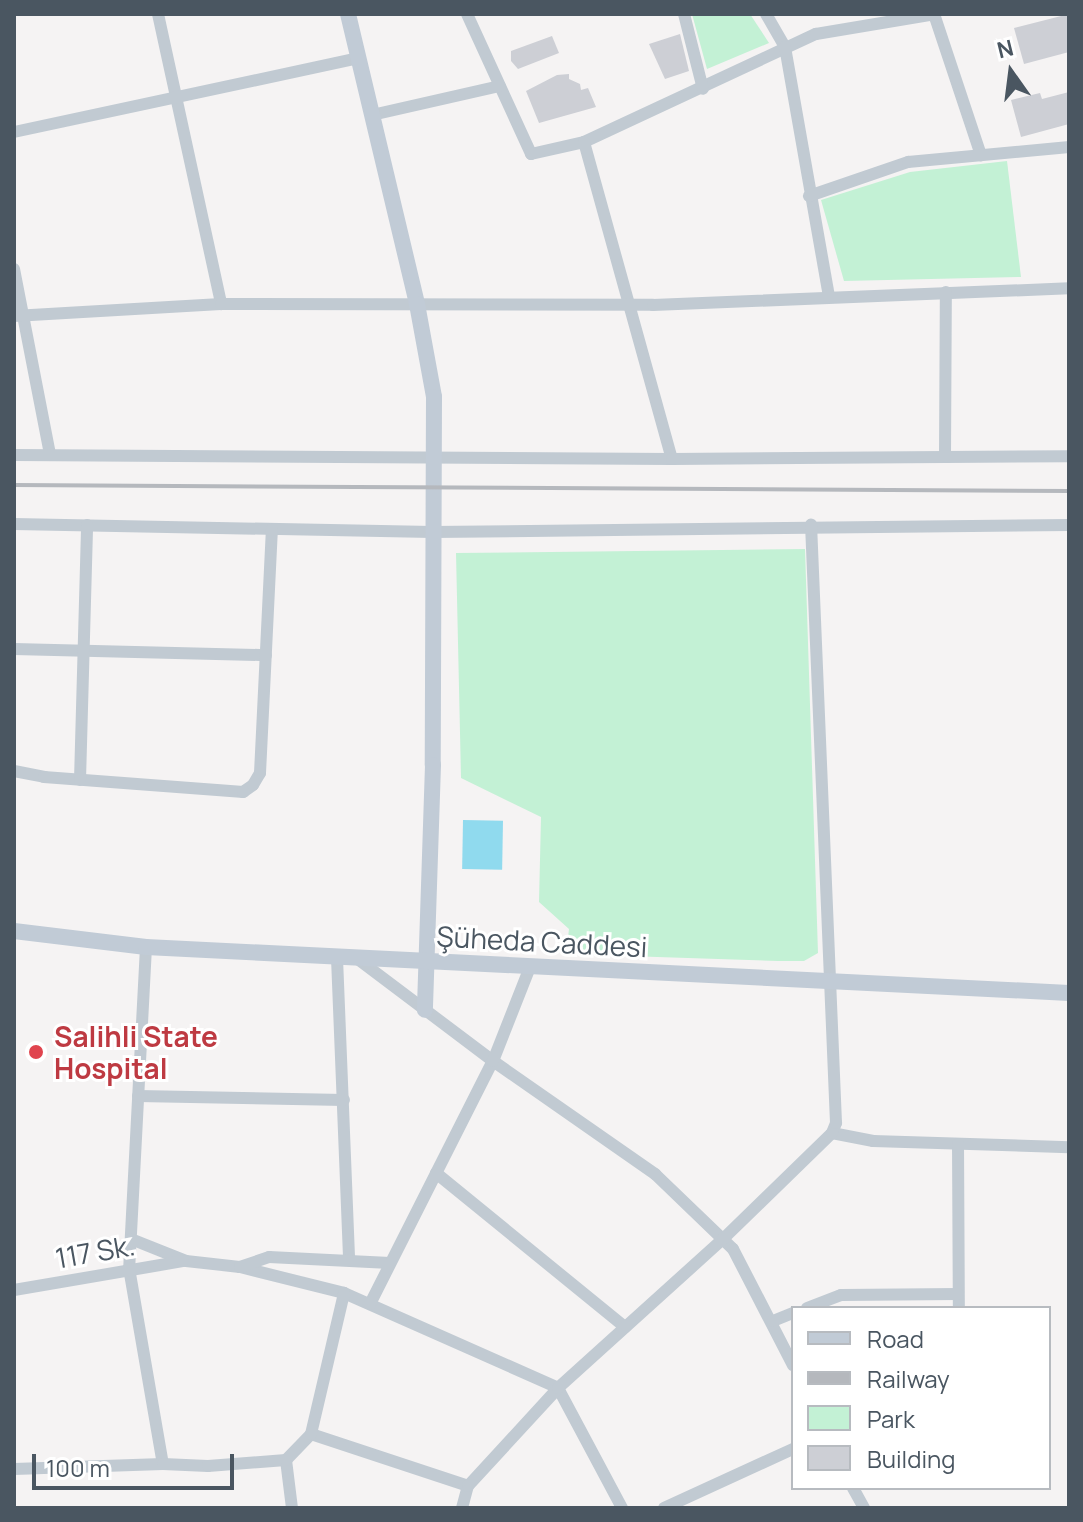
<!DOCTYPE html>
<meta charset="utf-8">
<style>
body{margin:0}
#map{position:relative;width:1083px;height:1522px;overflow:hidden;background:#f5f3f3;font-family:Manrope,sans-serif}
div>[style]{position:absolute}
.green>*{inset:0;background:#c3f1d5}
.water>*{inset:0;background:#90daee;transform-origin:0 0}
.building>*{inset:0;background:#cdcfd5}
.street>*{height:12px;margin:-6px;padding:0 6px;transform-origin:6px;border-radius:6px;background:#c1cad2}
.secondary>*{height:16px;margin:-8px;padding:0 8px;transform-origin:8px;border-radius:8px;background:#c1cbd6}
.rail>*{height:4px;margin:-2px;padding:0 2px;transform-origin:2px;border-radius:2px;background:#b5b8bd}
.dots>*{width:22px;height:22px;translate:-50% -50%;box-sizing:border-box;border:4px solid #fff;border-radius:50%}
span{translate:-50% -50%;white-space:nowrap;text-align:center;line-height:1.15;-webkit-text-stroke:6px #fff;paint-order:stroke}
.street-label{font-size:28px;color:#4a5661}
.health-label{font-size:28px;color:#be3a42;font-weight:700}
.left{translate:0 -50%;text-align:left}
.frame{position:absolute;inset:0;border:16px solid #4a5661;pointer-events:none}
.legend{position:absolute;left:791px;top:1306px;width:260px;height:184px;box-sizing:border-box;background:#fff;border:2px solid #b7bbc0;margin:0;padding:10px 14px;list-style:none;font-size:24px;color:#4a5661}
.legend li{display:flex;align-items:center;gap:16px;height:40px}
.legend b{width:40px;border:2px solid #b7bbc0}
.north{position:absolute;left:971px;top:32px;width:80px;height:80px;-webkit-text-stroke:6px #fff;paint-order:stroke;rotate:346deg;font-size:22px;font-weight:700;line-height:32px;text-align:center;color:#4a5661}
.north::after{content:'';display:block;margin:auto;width:28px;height:36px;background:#4a5661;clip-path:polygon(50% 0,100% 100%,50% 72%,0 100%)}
.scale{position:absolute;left:32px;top:1454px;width:202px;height:36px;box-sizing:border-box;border:4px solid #4a5661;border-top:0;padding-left:10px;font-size:24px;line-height:28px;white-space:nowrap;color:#4a5661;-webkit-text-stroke:6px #fff;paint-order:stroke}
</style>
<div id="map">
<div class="green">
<div style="clip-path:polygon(692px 14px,750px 14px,769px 43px,707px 69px)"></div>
<div style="clip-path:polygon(1007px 161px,1021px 277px,844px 281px,821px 200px,910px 172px)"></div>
<div style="clip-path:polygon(805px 549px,818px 953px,804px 961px,778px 961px,566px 954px,569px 929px,539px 902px,541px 817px,461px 778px,456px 553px)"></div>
</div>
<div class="water">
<div style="left:463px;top:820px;width:40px;height:49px;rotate:1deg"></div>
</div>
<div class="building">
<div style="clip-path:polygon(1069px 14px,1069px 52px,1024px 64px,1014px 28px)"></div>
<div style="clip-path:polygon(680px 34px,689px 71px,665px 79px,649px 44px)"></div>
<div style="clip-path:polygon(552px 36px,559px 53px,518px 69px,511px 61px,511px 51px)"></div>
<div style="clip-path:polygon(569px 74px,569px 79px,580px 84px,581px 90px,588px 88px,596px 107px,539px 123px,526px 91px,557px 75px)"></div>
<div style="clip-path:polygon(1069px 92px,1069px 124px,1021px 137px,1011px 100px,1040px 93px,1042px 99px)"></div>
</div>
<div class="street">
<div style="left:158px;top:14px;width:297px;rotate:77.7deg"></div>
<div style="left:467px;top:14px;width:154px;rotate:65.4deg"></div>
<div style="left:531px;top:154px;width:54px;rotate:-12.8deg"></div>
<div style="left:584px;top:142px;width:256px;rotate:-25deg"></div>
<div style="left:816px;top:34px;width:121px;rotate:-9.5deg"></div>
<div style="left:684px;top:14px;width:77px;rotate:75.8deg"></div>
<div style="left:766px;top:14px;width:38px;rotate:60deg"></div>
<div style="left:785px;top:47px;width:254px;rotate:80deg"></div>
<div style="left:934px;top:14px;width:149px;rotate:71.6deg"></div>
<div style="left:372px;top:115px;width:131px;rotate:-12.8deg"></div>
<div style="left:14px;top:132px;width:352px;rotate:-12.1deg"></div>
<div style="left:584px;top:142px;width:329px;rotate:74.5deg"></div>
<div style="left:809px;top:196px;width:105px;rotate:-19deg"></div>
<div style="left:908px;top:162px;width:162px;rotate:-5.3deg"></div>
<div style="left:14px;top:269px;width:189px;rotate:79deg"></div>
<div style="left:14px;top:316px;width:207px;rotate:-3.3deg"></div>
<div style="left:221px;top:304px;width:432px;rotate:0.1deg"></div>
<div style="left:653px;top:305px;width:416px;rotate:-2.3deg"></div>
<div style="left:14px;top:455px;width:658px;rotate:0.35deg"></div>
<div style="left:672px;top:459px;width:397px;rotate:-0.4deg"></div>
<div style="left:945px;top:456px;width:164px;rotate:-89.7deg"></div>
<div style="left:14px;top:524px;width:418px;rotate:1.1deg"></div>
<div style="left:432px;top:532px;width:637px;rotate:-0.63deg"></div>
<div style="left:14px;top:649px;width:252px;rotate:1.4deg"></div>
<div style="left:14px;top:771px;width:31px;rotate:11deg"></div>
<div style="left:44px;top:777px;width:200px;rotate:4.3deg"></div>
<div style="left:243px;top:792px;width:12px;rotate:-35deg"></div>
<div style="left:253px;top:785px;width:14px;rotate:-60deg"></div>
<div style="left:260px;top:773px;width:244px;rotate:-87.2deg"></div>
<div style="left:80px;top:780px;width:255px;rotate:-88.4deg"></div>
<div style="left:146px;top:947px;width:321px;rotate:93deg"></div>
<div style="left:129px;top:1268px;width:199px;rotate:80.2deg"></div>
<div style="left:337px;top:958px;width:302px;rotate:87.7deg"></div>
<div style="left:359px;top:960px;width:168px;rotate:37deg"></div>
<div style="left:493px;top:1061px;width:198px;rotate:34.9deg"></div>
<div style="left:655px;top:1174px;width:108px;rotate:43.9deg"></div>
<div style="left:733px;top:1249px;width:131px;rotate:62.7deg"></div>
<div style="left:138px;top:1096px;width:206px;rotate:1.1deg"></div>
<div style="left:832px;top:1133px;width:42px;rotate:11deg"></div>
<div style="left:873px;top:1141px;width:196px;rotate:1.8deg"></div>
<div style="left:958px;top:1144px;width:164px;rotate:89.7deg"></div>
<div style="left:436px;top:1173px;width:244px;rotate:39.2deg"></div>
<div style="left:131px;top:1239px;width:59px;rotate:21.8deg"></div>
<div style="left:186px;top:1261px;width:54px;rotate:6.3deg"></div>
<div style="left:240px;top:1267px;width:107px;rotate:14deg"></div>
<div style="left:344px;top:1293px;width:234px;rotate:23.9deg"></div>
<div style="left:558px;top:1388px;width:136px;rotate:61.9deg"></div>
<div style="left:240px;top:1267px;width:31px;rotate:-19deg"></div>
<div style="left:269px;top:1257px;width:121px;rotate:2.8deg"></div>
<div style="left:14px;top:1290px;width:171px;rotate:-9.7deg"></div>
<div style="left:370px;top:1304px;width:272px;rotate:-63.2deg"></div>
<div style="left:493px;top:1061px;width:101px;rotate:-68.5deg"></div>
<div style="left:807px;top:1308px;width:36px;rotate:-21deg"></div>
<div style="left:841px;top:1295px;width:117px;rotate:-0.5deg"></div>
<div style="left:773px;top:1321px;width:22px;rotate:-22deg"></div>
<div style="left:311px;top:1434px;width:165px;rotate:18.3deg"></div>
<div style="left:286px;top:1460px;width:48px;rotate:82.9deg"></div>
<div style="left:14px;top:1469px;width:149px;rotate:-1.9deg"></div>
<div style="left:163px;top:1464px;width:45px;rotate:2.5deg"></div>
<div style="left:208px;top:1466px;width:78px;rotate:-4.4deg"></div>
<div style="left:286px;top:1460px;width:36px;rotate:-46deg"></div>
<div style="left:311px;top:1434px;width:145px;rotate:-76.8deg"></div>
<div style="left:853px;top:1488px;width:23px;rotate:61deg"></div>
<div style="left:462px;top:1508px;width:23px;rotate:-75deg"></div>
<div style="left:468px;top:1486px;width:133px;rotate:-47.4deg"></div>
<div style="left:558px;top:1388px;width:222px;rotate:-42.1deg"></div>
<div style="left:723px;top:1239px;width:152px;rotate:-44.2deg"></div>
<div style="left:832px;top:1133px;width:11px;rotate:-68deg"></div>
<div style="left:836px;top:1123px;width:599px;rotate:-92.39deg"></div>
<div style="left:664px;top:1508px;width:142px;rotate:-24.6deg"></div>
</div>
<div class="secondary">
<div style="left:348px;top:14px;width:298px;rotate:76.6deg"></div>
<div style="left:417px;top:304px;width:95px;rotate:79.6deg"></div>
<div style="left:434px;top:397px;width:368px;rotate:90.2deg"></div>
<div style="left:433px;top:765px;width:245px;rotate:91.9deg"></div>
<div style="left:14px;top:931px;width:133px;rotate:6.9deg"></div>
<div style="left:146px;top:947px;width:924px;rotate:2.85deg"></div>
</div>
<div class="rail">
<div style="left:14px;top:485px;width:1055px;rotate:0.33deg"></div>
</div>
<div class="dots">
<div style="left:36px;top:1052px;background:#e0444e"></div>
</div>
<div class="street-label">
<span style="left:542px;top:941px;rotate:3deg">Şüheda Caddesi</span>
<span style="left:95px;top:1251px;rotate:-10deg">117 Sk.</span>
</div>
<div class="health-label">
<span class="left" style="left:54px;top:1052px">Salihli State<br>Hospital</span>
</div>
<div class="frame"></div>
<ul class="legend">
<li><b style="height:10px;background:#c1cbd6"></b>Road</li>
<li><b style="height:10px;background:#b5b8bd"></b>Railway</li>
<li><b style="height:22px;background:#c3f1d5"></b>Park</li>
<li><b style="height:22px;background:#cdcfd5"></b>Building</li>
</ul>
<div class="north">N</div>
<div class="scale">100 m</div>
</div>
